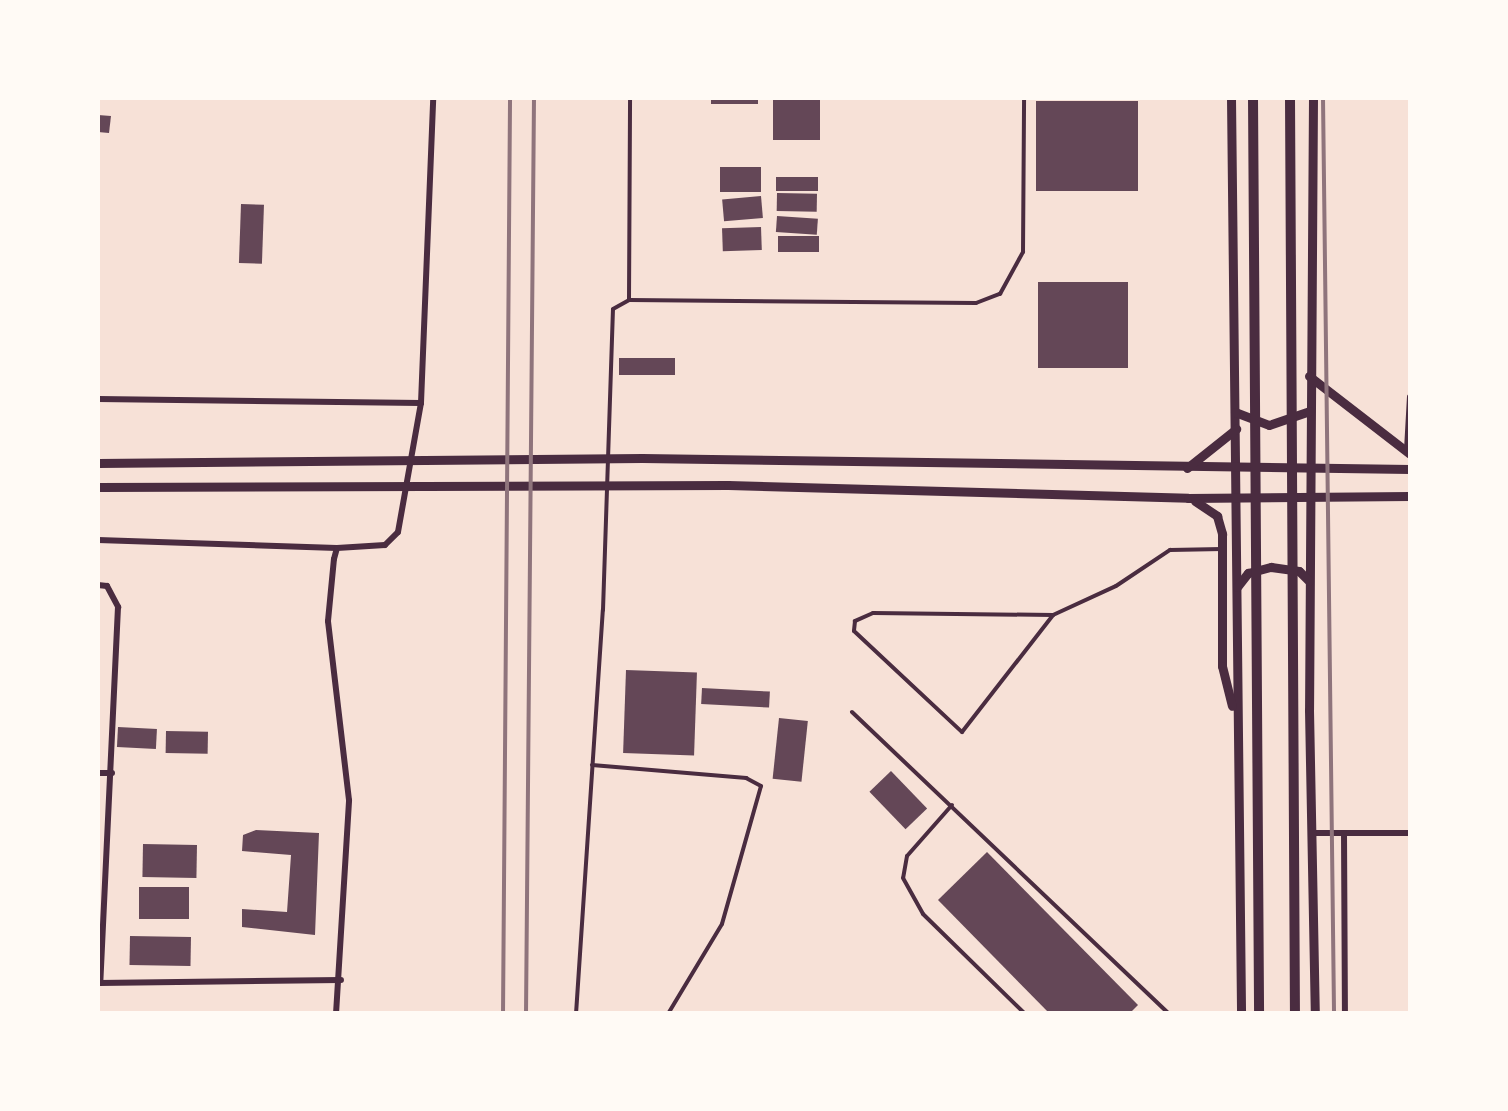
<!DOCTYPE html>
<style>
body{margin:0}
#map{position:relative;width:1508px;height:1111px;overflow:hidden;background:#f7e1d7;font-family:"Archivo Narrow",sans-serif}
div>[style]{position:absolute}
.building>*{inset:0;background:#644757;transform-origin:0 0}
.service>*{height:4px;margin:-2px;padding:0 2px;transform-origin:2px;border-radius:2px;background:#4a2c40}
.minor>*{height:6px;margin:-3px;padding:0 3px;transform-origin:3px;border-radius:3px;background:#4a2c40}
.secondary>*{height:9px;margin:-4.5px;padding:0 4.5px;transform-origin:4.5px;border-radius:4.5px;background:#4a2c40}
.trunk>*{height:10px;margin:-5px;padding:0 5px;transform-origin:5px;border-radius:5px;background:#4a2c40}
.rail>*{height:4px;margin:-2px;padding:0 2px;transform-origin:2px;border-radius:2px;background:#8f747c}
span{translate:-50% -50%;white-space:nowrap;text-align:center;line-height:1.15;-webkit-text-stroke:9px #fffaf5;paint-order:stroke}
.frame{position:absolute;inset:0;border:100px solid #fffaf5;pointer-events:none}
</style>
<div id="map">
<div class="building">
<div style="left:711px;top:98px;width:47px;height:6px"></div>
<div style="left:773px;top:98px;width:47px;height:42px"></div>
<div style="left:1138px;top:101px;width:90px;height:102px;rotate:90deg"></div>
<div style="clip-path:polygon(98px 115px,111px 116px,109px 133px,98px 132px)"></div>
<div style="left:720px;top:167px;width:41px;height:25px"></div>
<div style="left:776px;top:177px;width:42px;height:14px"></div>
<div style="left:777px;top:193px;width:40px;height:18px;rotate:1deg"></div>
<div style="left:761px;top:196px;width:22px;height:39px;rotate:85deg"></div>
<div style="left:241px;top:204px;width:23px;height:59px;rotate:2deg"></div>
<div style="left:777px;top:216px;width:41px;height:16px;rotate:4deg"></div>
<div style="left:761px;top:227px;width:23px;height:39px;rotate:88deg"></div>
<div style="left:778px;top:236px;width:41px;height:16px"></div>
<div style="left:1038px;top:282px;width:90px;height:86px"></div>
<div style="left:619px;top:358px;width:56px;height:17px"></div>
<div style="left:626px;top:670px;width:71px;height:83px;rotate:2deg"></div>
<div style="left:702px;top:688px;width:68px;height:16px;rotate:3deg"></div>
<div style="left:779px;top:718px;width:29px;height:61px;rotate:6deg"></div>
<div style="left:118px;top:727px;width:39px;height:20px;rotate:3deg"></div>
<div style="left:166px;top:731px;width:42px;height:22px;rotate:1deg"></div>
<div style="left:891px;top:771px;width:52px;height:30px;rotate:46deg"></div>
<div style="clip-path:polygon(256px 830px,319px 833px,315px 935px,242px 927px,242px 909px,287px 912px,291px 855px,242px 851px,243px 835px)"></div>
<div style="left:143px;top:844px;width:54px;height:33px;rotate:1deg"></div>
<div style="clip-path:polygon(987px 852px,1138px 1005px,1129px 1014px,1050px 1014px,938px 900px)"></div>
<div style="left:139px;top:887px;width:50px;height:32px"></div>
<div style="left:130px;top:936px;width:61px;height:29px;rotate:1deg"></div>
</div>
<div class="service">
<div style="left:629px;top:300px;width:202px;rotate:-89.7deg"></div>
<div style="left:1053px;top:615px;width:180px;rotate:-179.4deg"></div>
<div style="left:873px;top:613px;width:20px;rotate:156deg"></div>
<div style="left:855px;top:621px;width:10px;rotate:96deg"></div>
<div style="left:854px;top:631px;width:148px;rotate:43.1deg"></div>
<div style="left:962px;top:732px;width:148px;rotate:-52.1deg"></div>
<div style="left:1053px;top:615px;width:69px;rotate:-24.7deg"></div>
<div style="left:1116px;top:586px;width:65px;rotate:-33.7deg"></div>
<div style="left:1170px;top:550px;width:52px;rotate:-1.1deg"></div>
<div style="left:852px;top:712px;width:438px;rotate:43.6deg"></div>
<div style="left:592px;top:765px;width:155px;rotate:4.8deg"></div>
<div style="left:746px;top:778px;width:17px;rotate:28deg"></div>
<div style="left:761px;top:786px;width:143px;rotate:105.8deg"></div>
<div style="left:722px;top:924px;width:105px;rotate:121deg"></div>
<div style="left:952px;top:805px;width:68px;rotate:131.4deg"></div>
<div style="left:907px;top:856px;width:22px;rotate:100deg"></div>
<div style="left:903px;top:878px;width:41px;rotate:60.9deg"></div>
<div style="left:923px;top:914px;width:143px;rotate:44.4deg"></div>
<div style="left:576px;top:1014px;width:405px;rotate:-86.2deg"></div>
<div style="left:603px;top:610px;width:301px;rotate:-88.1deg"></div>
<div style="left:613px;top:309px;width:18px;rotate:-29deg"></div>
<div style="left:629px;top:300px;width:347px;rotate:0.5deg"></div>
<div style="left:976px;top:303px;width:26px;rotate:-21deg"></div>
<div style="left:1000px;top:294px;width:48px;rotate:-61.3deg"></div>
<div style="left:1023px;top:252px;width:154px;rotate:-89.6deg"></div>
</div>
<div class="minor">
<div style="left:98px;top:399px;width:323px;rotate:0.7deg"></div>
<div style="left:1407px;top:450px;width:53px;rotate:-86.8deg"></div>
<div style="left:98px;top:540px;width:239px;rotate:1.9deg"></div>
<div style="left:98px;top:585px;width:9px;rotate:6deg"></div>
<div style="left:107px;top:586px;width:24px;rotate:62deg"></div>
<div style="left:118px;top:607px;width:376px;rotate:92.7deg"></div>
<div style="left:98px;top:773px;width:14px"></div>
<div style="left:1314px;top:833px;width:96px"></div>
<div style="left:1344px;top:833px;width:181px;rotate:89.7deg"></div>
<div style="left:99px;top:983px;width:242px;rotate:-0.7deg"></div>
<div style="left:336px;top:1014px;width:214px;rotate:-86.5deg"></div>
<div style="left:349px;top:800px;width:180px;rotate:-96.7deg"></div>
<div style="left:328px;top:621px;width:62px;rotate:-84.5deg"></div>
<div style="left:334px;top:559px;width:11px;rotate:-75deg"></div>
<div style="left:337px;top:548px;width:48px;rotate:-3.6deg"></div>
<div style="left:385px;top:545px;width:18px;rotate:-45deg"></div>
<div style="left:398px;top:532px;width:131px;rotate:-79.9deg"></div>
<div style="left:421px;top:403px;width:305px;rotate:-87.7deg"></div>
</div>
<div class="secondary">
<div style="left:1231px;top:98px;width:916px;rotate:89.37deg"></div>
<div style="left:1313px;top:98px;width:612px;rotate:90.37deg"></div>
<div style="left:1309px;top:710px;width:304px;rotate:88.9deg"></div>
<div style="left:1309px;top:376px;width:128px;rotate:37.7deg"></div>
<div style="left:1235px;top:412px;width:36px;rotate:21deg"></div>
<div style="left:1269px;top:425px;width:43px;rotate:-18.9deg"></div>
<div style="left:98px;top:463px;width:544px;rotate:-0.53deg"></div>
<div style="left:642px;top:458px;width:768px;rotate:0.82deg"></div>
<div style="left:1187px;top:468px;width:63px;rotate:-38.5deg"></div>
<div style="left:98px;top:487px;width:630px;rotate:-0.18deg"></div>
<div style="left:728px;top:485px;width:460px;rotate:1.6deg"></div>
<div style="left:1188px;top:498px;width:222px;rotate:-0.5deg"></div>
<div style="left:1195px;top:501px;width:27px;rotate:34deg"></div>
<div style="left:1217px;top:516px;width:19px;rotate:74deg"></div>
<div style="left:1222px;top:534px;width:132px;rotate:90deg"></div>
<div style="left:1222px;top:666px;width:41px;rotate:76deg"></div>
<div style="left:1237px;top:587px;width:18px;rotate:-52deg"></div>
<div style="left:1248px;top:573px;width:24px;rotate:-15deg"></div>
<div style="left:1271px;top:567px;width:28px;rotate:8deg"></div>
<div style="left:1299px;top:571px;width:14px;rotate:45deg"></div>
</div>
<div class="trunk">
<div style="left:1253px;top:98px;width:916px;rotate:89.62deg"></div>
<div style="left:1290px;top:98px;width:916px;rotate:89.69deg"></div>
</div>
<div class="rail">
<div style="left:1323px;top:98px;width:916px;rotate:89.31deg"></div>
<div style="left:503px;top:1014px;width:916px;rotate:-89.56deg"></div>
<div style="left:526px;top:1014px;width:916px;rotate:-89.5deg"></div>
</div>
<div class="frame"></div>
</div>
